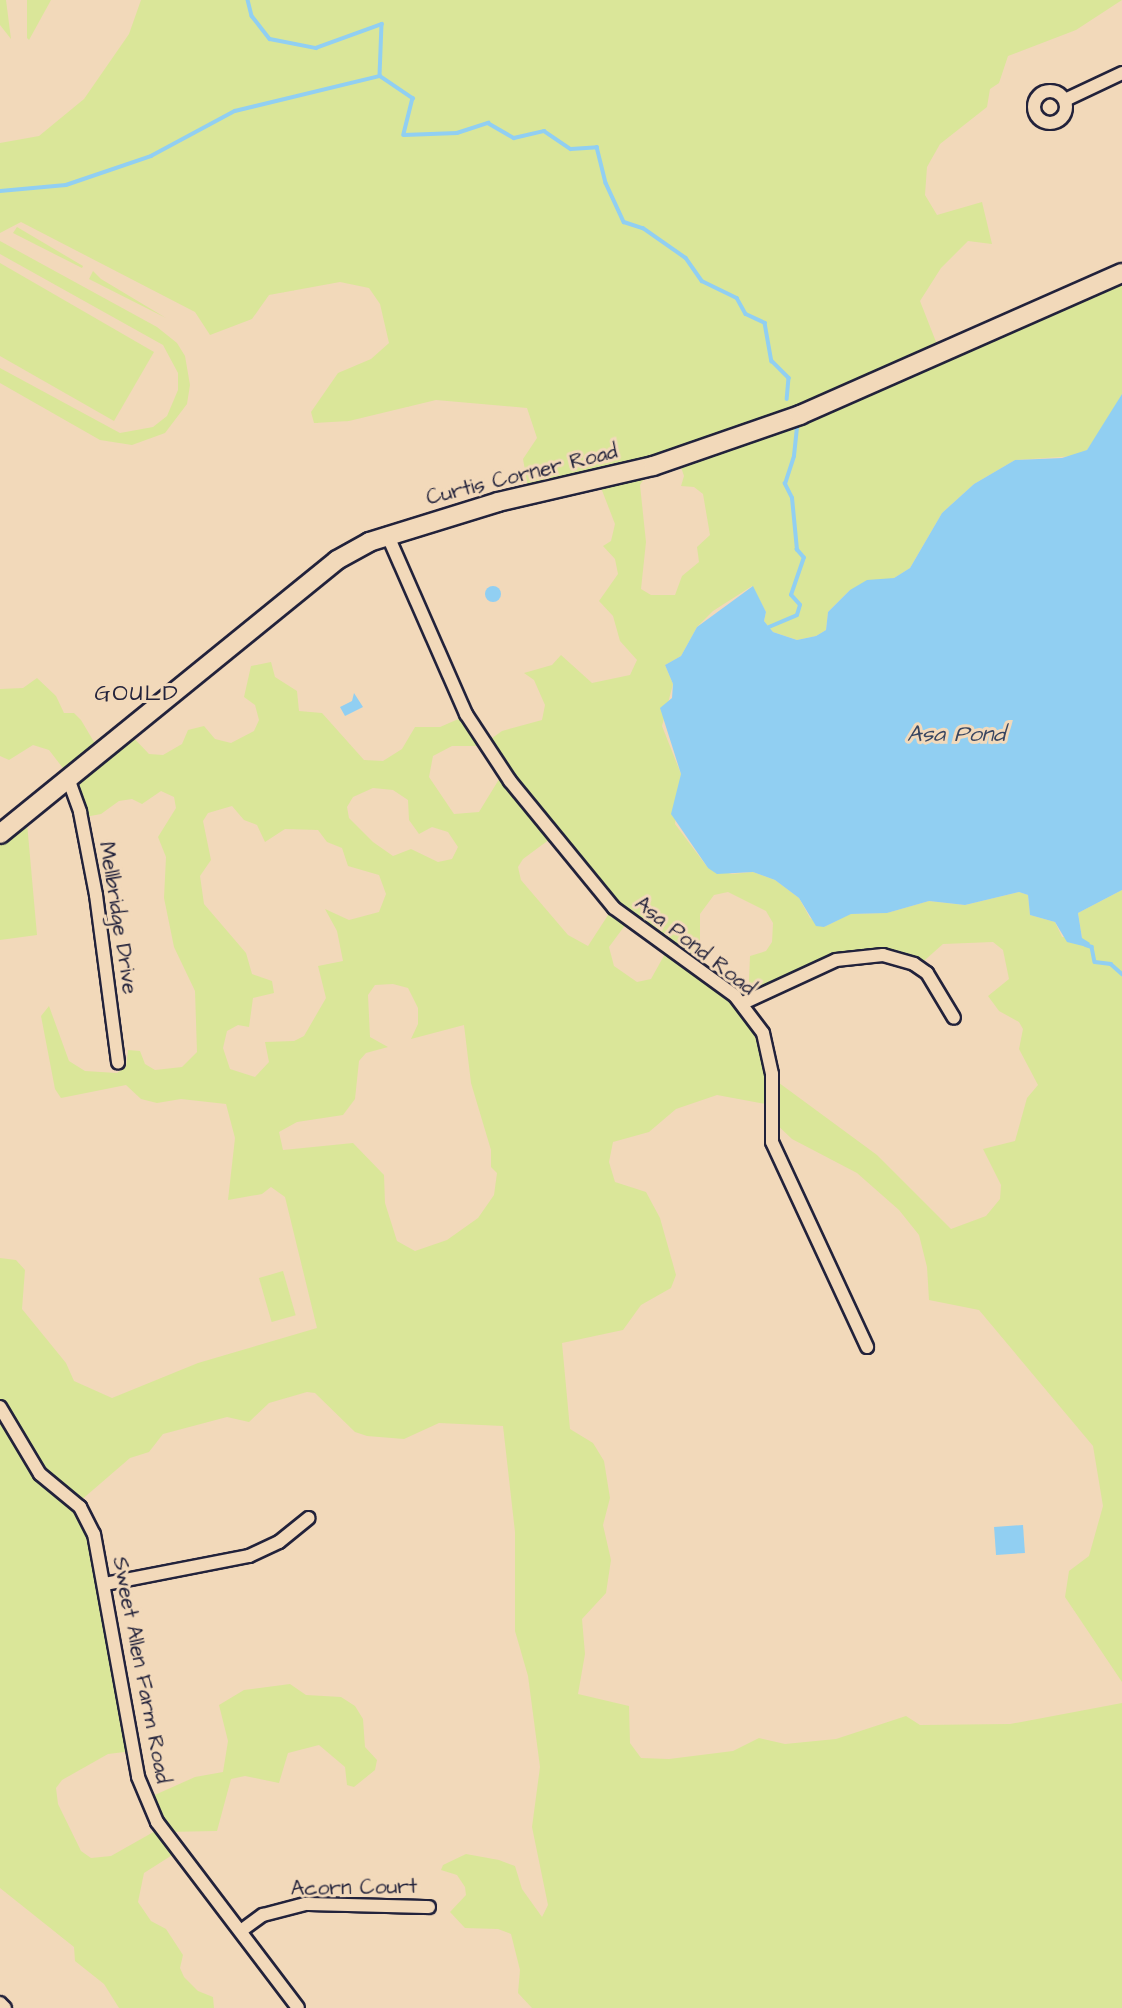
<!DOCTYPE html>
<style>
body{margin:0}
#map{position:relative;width:1122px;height:2008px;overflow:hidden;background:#f2d9ba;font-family:"Architects Daughter",sans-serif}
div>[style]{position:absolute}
.green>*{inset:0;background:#dae699;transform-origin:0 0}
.water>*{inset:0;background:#91cff2;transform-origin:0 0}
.round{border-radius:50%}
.stream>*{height:3.5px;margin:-1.75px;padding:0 1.75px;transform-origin:1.75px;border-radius:1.75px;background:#91cff2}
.roads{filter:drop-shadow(2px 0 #22223b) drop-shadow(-2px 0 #22223b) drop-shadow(0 2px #22223b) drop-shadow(0 -2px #22223b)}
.street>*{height:12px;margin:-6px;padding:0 6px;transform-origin:6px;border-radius:6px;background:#f2d9ba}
.street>.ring{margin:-6px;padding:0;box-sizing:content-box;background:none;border:12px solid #f2d9ba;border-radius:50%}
.secondary>*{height:18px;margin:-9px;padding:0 9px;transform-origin:9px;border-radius:9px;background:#f2d9ba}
span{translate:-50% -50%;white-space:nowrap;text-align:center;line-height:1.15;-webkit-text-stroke:6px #f2d9ba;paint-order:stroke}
.street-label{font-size:21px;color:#22223b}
.neighbourhood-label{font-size:23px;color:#22223b;letter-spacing:2px}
.water-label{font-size:23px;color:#384560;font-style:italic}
</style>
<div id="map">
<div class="green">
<div style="clip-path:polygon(0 0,6px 0,11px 39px,0 25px)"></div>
<div style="clip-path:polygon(27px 0,51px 0,29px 40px,27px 38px)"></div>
<div style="clip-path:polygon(evenodd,141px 0,1122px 0,1076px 30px,1008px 56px,999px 83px,990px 89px,987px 107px,940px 144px,927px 167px,925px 195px,937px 215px,982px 202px,992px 244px,968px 241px,941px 268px,920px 301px,938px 347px,1122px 268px,1122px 394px,1103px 427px,1087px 450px,1075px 456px,1015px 460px,974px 484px,942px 513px,910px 568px,894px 578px,850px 590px,828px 612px,826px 630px,816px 636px,797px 640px,773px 632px,764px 621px,766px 612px,752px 586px,713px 611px,697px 627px,681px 656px,665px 665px,673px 684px,662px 726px,681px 774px,675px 824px,708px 868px,732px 874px,753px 872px,775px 880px,799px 898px,810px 918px,824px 927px,850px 914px,887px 913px,929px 901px,965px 905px,1019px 892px,1028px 895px,1030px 915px,1055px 922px,1062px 937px,1082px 938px,1078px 913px,1122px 890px,1122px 1682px,1065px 1597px,1069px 1571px,1089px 1556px,1103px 1506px,1093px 1446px,979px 1310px,929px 1300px,927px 1267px,919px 1235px,899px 1210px,857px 1173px,792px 1139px,772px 1120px,771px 1105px,717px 1095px,676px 1109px,649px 1132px,613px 1142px,609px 1162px,615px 1182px,646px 1192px,660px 1218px,676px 1275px,671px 1288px,641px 1305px,623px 1330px,562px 1343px,570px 1429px,593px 1443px,604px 1461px,610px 1498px,603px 1525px,611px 1560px,606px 1593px,582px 1619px,585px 1654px,578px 1694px,629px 1706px,630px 1743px,641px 1758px,669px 1759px,733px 1751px,759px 1738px,785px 1744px,836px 1739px,906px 1716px,920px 1725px,1010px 1724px,1122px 1703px,1122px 2008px,532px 2008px,518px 1993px,520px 1970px,511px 1934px,498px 1929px,465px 1928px,450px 1912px,466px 1895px,465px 1887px,457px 1875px,441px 1870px,443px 1865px,466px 1854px,499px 1860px,515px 1866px,522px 1889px,542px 1917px,548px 1905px,532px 1827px,540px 1767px,528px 1676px,515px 1631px,515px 1532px,503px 1426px,439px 1423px,404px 1439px,367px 1436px,355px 1432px,315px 1393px,307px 1392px,269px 1403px,249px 1422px,227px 1417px,163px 1434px,149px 1452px,130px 1458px,79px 1502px,92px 1526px,133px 1751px,108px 1754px,62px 1780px,56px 1788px,58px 1804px,81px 1851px,91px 1858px,111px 1856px,157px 1830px,148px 1798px,195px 1777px,223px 1772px,228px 1741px,219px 1705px,244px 1690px,290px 1684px,306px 1695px,341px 1697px,355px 1706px,363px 1719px,365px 1747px,377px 1760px,375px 1770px,354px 1787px,347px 1785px,345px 1767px,319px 1745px,288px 1753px,279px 1783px,245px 1776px,231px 1779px,217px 1831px,164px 1832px,177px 1852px,144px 1873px,138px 1902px,151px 1921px,166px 1929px,183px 1955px,180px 1968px,184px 1977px,198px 1991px,213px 1997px,214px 2008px,119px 2008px,104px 1984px,75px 1961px,74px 1947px,0 1888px,0 1258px,16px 1260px,25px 1270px,22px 1309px,66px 1363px,74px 1381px,112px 1398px,198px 1363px,317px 1328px,285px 1197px,271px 1187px,262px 1194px,228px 1200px,235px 1138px,226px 1104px,181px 1099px,157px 1103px,141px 1099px,126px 1085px,61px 1098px,55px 1089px,41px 1016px,49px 1006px,69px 1061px,85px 1071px,117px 1073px,126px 1067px,128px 1050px,140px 1051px,145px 1064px,155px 1070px,182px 1067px,197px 1052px,195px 991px,174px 947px,164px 898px,166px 857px,158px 837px,176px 808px,174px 797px,161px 791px,142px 804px,132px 799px,119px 801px,101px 814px,85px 817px,69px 776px,49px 750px,33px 745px,9px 760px,0 756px,0 689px,23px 688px,37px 678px,56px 696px,64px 713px,74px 713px,81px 720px,100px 752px,128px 732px,149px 754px,163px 755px,182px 744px,188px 730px,204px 726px,215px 739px,231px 743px,254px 731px,259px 720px,255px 705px,244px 697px,251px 666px,271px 662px,275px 677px,297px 691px,299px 711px,322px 713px,364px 760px,383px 761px,402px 749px,415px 727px,440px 727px,463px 717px,481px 746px,502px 731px,542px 720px,545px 705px,534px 680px,524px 673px,552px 665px,561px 655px,592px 683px,630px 675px,637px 660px,620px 641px,613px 616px,599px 601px,618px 574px,615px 559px,603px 546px,611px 541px,615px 524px,598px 480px,529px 493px,523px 459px,537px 438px,527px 408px,436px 400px,349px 421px,314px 423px,311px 412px,338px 373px,371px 359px,389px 343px,380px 304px,369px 288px,340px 282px,269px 295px,252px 319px,210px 335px,195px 312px,21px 222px,0 233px,0 143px,39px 136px,84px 99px,129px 34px,141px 0,678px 458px,684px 476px,681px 486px,694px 487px,703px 494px,710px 535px,697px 547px,699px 562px,682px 576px,675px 595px,651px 595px,641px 589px,646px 542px,640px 485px,653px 465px,678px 458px,141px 0,452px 746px,479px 746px,501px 776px,479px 812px,454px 814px,429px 777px,433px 756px,452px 746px,141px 0,373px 788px,393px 790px,408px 800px,409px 820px,419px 834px,432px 827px,448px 832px,458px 847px,452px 859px,438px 862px,411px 849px,393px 856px,373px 842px,349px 818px,347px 807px,353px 797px,373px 788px,141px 0,232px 806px,244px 820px,257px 825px,265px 842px,285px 829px,318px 830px,327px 842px,342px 848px,348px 866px,379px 875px,386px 894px,379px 912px,349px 920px,325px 909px,337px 931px,343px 961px,318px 966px,326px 998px,304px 1036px,294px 1041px,265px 1042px,269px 1062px,255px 1077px,230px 1069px,223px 1048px,227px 1031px,238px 1025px,249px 1027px,253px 998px,274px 993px,272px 981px,252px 974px,246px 953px,204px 904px,200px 876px,211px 860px,203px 821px,208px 813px,232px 806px,141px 0,550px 839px,610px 912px,588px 946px,568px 935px,521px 880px,518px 867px,523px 859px,550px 839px,141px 0,728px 892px,766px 911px,773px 923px,772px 942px,766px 951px,750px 956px,748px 1004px,856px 958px,900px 962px,916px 968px,943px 944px,993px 942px,1003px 950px,1009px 979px,988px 996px,999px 1011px,1019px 1022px,1023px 1029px,1019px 1049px,1038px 1085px,1027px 1098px,1015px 1141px,983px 1149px,1001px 1185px,1000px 1199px,986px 1216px,951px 1229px,877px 1155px,771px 1077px,761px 1031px,730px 996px,687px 964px,700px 943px,700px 914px,714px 895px,728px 892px,141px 0,626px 924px,666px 952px,651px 979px,637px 982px,614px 966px,609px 947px,626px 924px,141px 0,393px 984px,408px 988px,418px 1008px,418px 1024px,411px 1039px,464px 1025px,471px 1083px,491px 1150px,491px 1167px,497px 1173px,494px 1195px,478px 1218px,447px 1240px,415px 1251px,397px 1241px,385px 1203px,384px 1175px,353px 1143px,283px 1150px,279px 1132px,297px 1122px,343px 1115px,355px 1099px,359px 1061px,366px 1053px,388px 1047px,370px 1037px,368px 995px,375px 985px,393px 984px)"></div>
<div style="clip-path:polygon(17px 227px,83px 266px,82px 268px,13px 233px)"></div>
<div style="clip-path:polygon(0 241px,157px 327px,177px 343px,185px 356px,190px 385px,187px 404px,165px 433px,132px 445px,100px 440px,0 383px,0 368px,120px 433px,153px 427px,167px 416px,178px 390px,178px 373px,163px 345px,0 254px)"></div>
<div style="clip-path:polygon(0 263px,154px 352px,114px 421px,0 356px)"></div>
<div style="clip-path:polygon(93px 271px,101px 279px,166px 318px,89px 279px)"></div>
<div style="clip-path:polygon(27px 823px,37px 935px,0 940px,0 843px)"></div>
<div style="left:283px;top:1271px;width:46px;height:25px;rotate:74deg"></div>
</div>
<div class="water">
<div style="clip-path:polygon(1122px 394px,1122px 890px,1078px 913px,1082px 938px,1090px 943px,1087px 947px,1067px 942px,1055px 922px,1030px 915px,1028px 895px,1019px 892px,965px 905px,929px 901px,887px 913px,851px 914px,824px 927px,816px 926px,799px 898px,775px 880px,753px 872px,717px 874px,708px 868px,671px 814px,681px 774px,660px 708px,672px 698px,673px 684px,665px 665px,681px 656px,697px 627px,753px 586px,766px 612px,764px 621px,773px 632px,797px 640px,816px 636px,826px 630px,828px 612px,850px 590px,867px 580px,894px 578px,910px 568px,942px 513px,974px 484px,1015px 460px,1062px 458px,1087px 450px)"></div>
<div class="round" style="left:485px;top:586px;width:16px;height:16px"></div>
<div style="clip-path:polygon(354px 693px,363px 707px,345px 716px,340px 707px,352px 701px)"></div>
<div style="left:1023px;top:1525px;width:28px;height:29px;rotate:86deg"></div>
</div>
<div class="stream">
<div style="left:248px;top:0;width:16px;rotate:76deg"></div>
<div style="left:252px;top:16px;width:29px;rotate:52deg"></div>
<div style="left:270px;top:39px;width:47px;rotate:11.1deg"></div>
<div style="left:316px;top:48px;width:70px;rotate:-20deg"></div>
<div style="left:382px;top:24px;width:51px;rotate:92.2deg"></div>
<div style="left:0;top:191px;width:66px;rotate:-5.2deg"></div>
<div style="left:66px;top:185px;width:90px;rotate:-18.8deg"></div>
<div style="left:151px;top:156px;width:95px;rotate:-28.2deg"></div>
<div style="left:235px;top:111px;width:149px;rotate:-13.6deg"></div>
<div style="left:380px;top:76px;width:40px;rotate:34deg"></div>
<div style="left:413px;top:98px;width:38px;rotate:104deg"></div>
<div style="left:404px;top:135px;width:53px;rotate:-2.2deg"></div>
<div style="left:457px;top:133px;width:33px;rotate:-18deg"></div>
<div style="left:488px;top:123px;width:30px;rotate:30deg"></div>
<div style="left:514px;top:138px;width:31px;rotate:-13deg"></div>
<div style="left:544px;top:131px;width:32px;rotate:34deg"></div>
<div style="left:571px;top:149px;width:26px;rotate:-4deg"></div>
<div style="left:597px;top:147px;width:37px;rotate:76deg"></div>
<div style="left:606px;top:183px;width:43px;rotate:65.2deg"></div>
<div style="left:624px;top:222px;width:20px;rotate:18deg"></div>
<div style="left:643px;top:228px;width:52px;rotate:34.9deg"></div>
<div style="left:686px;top:258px;width:28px;rotate:55deg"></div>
<div style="left:702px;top:281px;width:39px;rotate:26deg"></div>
<div style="left:737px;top:298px;width:18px;rotate:61deg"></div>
<div style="left:746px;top:314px;width:21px;rotate:25deg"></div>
<div style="left:765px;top:323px;width:39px;rotate:80deg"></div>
<div style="left:772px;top:361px;width:24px;rotate:45deg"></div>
<div style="left:789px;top:378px;width:21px;rotate:95deg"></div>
<div style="left:769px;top:627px;width:30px;rotate:-23deg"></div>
<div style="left:797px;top:615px;width:10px;rotate:-73deg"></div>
<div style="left:800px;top:605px;width:13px;rotate:-132deg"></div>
<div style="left:791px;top:595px;width:39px;rotate:-71deg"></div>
<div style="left:804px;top:558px;width:11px;rotate:-131deg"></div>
<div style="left:797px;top:550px;width:52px;rotate:-95.5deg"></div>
<div style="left:792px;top:498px;width:16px;rotate:-117deg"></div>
<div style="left:785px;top:484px;width:29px;rotate:-72deg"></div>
<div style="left:794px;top:456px;width:29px;rotate:-84deg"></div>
<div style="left:1086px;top:945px;width:6px;rotate:18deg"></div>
<div style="left:1092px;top:947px;width:15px;rotate:79deg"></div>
<div style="left:1095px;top:962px;width:16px;rotate:7deg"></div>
<div style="left:1111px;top:964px;width:15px;rotate:42deg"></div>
</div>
<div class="roads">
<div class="street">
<div class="ring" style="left:1034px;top:91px;width:20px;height:20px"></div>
<div style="left:1065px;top:100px;width:63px;rotate:-25.3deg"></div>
<div style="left:387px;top:534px;width:197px;rotate:66.3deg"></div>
<div style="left:466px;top:714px;width:80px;rotate:56.7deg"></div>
<div style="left:510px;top:781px;width:164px;rotate:50.7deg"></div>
<div style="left:614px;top:908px;width:150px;rotate:36deg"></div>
<div style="left:735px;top:996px;width:46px;rotate:52.9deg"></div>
<div style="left:763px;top:1033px;width:42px;rotate:77.6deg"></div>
<div style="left:772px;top:1074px;width:68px;rotate:90deg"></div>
<div style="left:772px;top:1142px;width:226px;rotate:65.1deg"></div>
<div style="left:69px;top:781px;width:33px;rotate:70deg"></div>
<div style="left:80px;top:812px;width:85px;rotate:79.1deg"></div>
<div style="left:96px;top:895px;width:169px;rotate:82.5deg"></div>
<div style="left:743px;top:1003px;width:102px;rotate:-24.8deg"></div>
<div style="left:836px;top:960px;width:47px;rotate:-6.1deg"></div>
<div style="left:883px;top:955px;width:32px;rotate:16deg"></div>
<div style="left:914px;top:964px;width:16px;rotate:35deg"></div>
<div style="left:927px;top:973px;width:52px;rotate:59deg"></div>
<div style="left:0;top:1407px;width:78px;rotate:59.2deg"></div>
<div style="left:40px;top:1474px;width:52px;rotate:39.5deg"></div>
<div style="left:80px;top:1507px;width:30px;rotate:63deg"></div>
<div style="left:94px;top:1534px;width:247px;rotate:79.7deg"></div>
<div style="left:138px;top:1777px;width:49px;rotate:67.1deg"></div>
<div style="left:157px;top:1822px;width:233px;rotate:52.8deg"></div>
<div style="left:105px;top:1584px;width:147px;rotate:-11deg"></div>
<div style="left:249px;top:1556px;width:33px;rotate:-25deg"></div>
<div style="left:279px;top:1542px;width:38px;rotate:-39deg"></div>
<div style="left:242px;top:1930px;width:26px;rotate:-36deg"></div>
<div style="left:263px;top:1915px;width:43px;rotate:-14.7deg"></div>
<div style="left:305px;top:1904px;width:124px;rotate:1.4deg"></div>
<div style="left:0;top:2003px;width:7px;rotate:45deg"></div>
</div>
<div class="secondary">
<div style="left:0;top:834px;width:434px;rotate:-39.1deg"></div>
<div style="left:337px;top:560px;width:37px;rotate:-29deg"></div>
<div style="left:369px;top:542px;width:135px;rotate:-17.2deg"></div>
<div style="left:498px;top:502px;width:159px;rotate:-13.1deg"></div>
<div style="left:653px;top:466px;width:156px;rotate:-19.1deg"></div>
<div style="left:800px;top:415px;width:352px;rotate:-23.8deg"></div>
</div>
</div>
<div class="street-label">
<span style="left:522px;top:475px;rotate:-14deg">Curtis Corner Road</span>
<span style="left:118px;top:918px;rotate:81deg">Mellbridge Drive</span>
<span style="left:695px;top:946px;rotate:38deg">Asa Pond Road</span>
<span style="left:141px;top:1670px;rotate:79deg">Sweet Allen Farm Road</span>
<span style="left:354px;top:1888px;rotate:-1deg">Acorn Court</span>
</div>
<div class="neighbourhood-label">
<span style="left:137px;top:693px">GOULD</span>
</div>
<div class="water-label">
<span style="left:956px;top:734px">Asa Pond</span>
</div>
</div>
